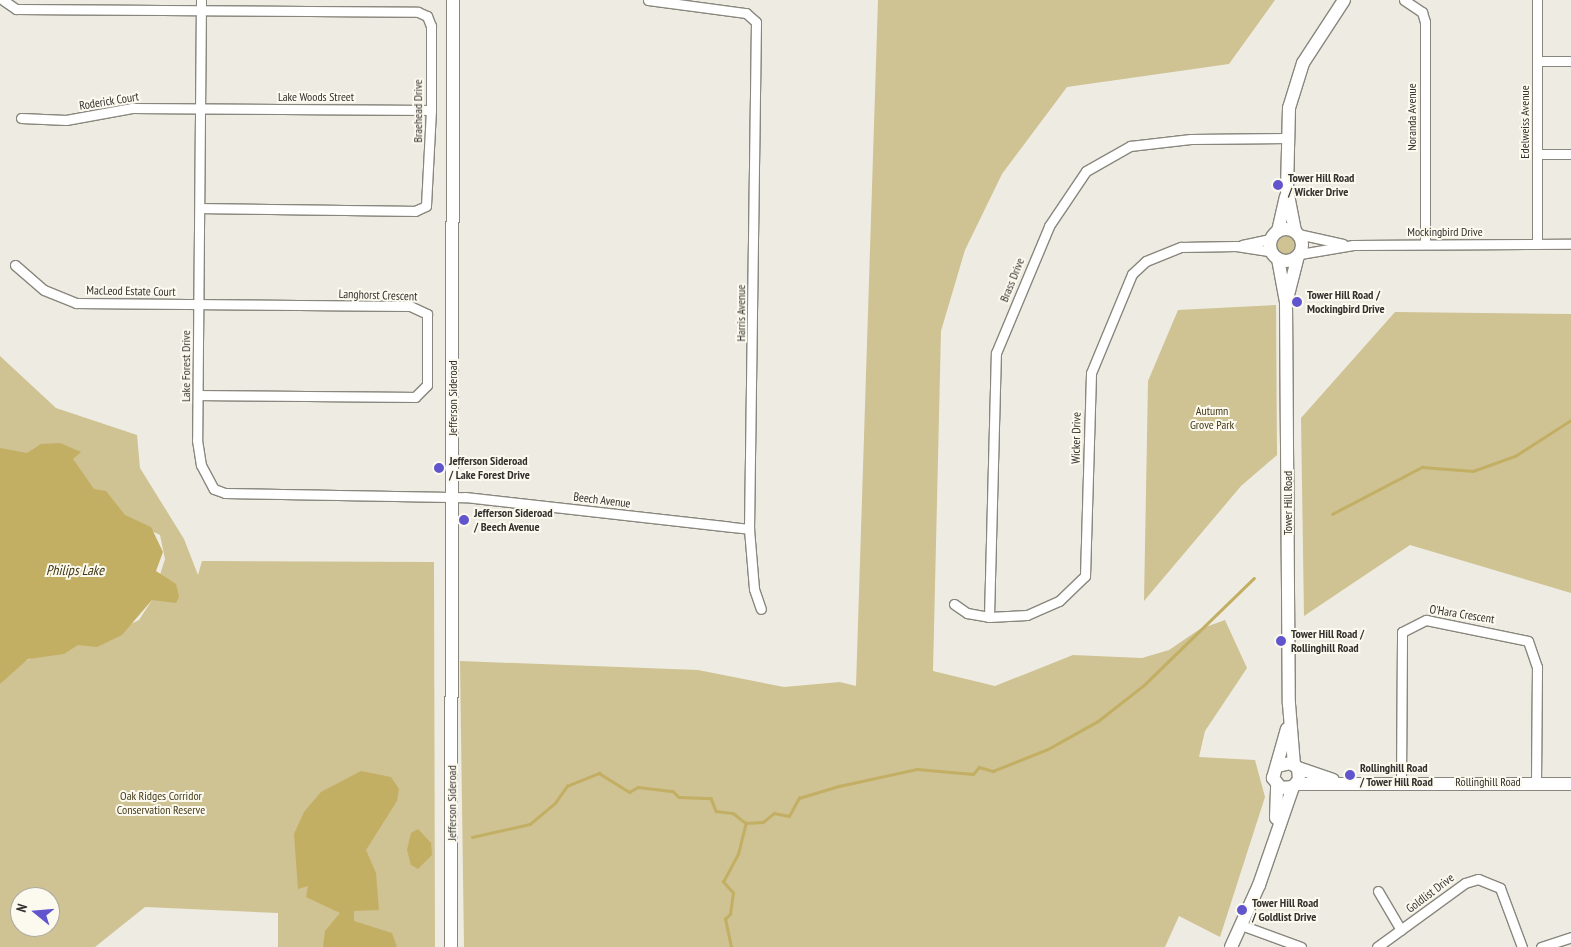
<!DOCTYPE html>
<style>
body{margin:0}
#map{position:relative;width:1571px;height:947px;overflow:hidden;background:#eeece2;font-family:"PT Sans Narrow",sans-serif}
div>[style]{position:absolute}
.green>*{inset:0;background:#cfc293}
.round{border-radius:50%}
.water>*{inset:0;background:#c3af63}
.stream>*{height:2.5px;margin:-1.25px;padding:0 1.25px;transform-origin:1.25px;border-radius:1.25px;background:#c3af63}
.roads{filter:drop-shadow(1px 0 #89877d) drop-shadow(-1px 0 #89877d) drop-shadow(0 1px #89877d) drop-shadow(0 -1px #89877d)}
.street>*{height:9px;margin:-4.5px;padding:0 4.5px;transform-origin:4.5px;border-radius:4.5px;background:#fff}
.secondary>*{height:12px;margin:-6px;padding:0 6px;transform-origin:6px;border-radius:6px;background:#fff}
.secondary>.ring{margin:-6px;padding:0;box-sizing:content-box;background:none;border:12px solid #fff;border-radius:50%}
.dots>*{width:14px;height:14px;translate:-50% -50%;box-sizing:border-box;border:2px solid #fcf9ef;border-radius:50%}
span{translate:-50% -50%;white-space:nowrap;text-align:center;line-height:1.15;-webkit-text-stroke:4px #fcf9ef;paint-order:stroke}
.street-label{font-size:12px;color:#32312d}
.poi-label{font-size:12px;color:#32312d;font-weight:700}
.left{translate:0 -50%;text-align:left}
.park-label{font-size:12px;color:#443b1a}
.water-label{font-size:14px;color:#403816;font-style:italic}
.north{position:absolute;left:10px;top:887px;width:50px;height:50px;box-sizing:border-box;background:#fcf9ef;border:1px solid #aba9a1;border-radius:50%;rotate:287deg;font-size:14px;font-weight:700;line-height:20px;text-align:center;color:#32312d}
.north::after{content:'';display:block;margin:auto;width:18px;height:22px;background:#6155ce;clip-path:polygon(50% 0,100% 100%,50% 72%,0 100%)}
</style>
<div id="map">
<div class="green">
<div style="clip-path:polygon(878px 0,1275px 0,1229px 64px,1067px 87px,1002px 174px,965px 250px,941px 331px,933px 671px,995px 686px,1073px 655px,1142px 658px,1169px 650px,1200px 629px,1225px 620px,1247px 668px,1205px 731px,1199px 757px,1255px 760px,1265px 797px,1220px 937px,1179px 916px,1165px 947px,464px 947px,460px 661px,698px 670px,784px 687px,840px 682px,856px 686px)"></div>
<div class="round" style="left:1277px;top:236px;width:20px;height:20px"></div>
<div style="clip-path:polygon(1276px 305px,1277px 455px,1241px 486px,1144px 601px,1148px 381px,1178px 310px)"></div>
<div style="clip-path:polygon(1395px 312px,1571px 314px,1571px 593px,1410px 545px,1304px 616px,1301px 418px)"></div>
<div style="clip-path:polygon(evenodd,0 356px,56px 408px,137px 435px,140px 468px,184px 539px,198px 575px,202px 561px,434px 562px,435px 947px,278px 947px,278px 913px,145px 907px,95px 947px,0 947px,0 673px,44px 652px,97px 641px,139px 620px,152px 600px,165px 559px,160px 535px,0 457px,0 356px,20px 897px,50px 897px,50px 927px,20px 927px,20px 897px)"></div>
</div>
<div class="water">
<div style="clip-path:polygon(60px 443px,81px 452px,73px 459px,94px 489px,106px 491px,125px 515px,151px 527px,163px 552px,156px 571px,176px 584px,179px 597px,176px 603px,152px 600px,122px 635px,97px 647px,78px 645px,64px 654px,28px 659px,0 684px,0 448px,27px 453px,41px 444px)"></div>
<div style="clip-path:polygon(361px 771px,391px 777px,399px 789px,397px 801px,366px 850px,376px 873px,379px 910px,354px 911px,354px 921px,392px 933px,397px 947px,323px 947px,325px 931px,340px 913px,306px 897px,308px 886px,298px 889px,294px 834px,304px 812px,321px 792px)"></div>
<div style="clip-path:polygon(418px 829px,431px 843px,432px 855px,418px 869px,411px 865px,407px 850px,411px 833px)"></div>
</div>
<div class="stream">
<div style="left:1332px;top:514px;width:102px;rotate:-27.6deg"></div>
<div style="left:1422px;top:467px;width:51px;rotate:4.5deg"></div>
<div style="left:1473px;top:471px;width:45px;rotate:-19.7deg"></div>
<div style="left:1515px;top:456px;width:67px;rotate:-32.7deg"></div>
<div style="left:746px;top:823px;width:17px;rotate:-3deg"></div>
<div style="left:763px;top:822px;width:14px;rotate:-39deg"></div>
<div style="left:774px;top:813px;width:15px;rotate:11deg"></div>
<div style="left:789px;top:816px;width:21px;rotate:-61deg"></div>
<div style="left:799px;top:798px;width:42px;rotate:-16.7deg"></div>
<div style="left:839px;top:786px;width:80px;rotate:-12.3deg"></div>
<div style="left:917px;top:769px;width:56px;rotate:5.1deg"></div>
<div style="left:973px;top:774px;width:9px;rotate:-49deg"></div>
<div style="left:979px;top:767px;width:15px;rotate:16deg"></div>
<div style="left:993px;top:771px;width:59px;rotate:-21.8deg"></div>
<div style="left:1048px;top:749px;width:57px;rotate:-29.2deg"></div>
<div style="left:1098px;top:721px;width:58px;rotate:-38deg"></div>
<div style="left:1144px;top:685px;width:153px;rotate:-44.2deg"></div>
<div style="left:472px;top:837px;width:59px;rotate:-12.6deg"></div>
<div style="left:530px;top:824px;width:33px;rotate:-40deg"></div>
<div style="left:555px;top:803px;width:21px;rotate:-55deg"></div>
<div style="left:567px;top:786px;width:35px;rotate:-22deg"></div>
<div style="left:599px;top:773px;width:36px;rotate:32deg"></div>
<div style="left:629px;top:792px;width:10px;rotate:-29deg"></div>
<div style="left:638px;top:787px;width:35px;rotate:7deg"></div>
<div style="left:673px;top:791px;width:8px;rotate:45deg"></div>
<div style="left:679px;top:797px;width:32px;rotate:2deg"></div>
<div style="left:711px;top:798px;width:14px;rotate:69deg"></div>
<div style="left:716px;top:811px;width:17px;rotate:7deg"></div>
<div style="left:733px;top:813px;width:16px;rotate:38deg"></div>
<div style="left:731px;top:947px;width:29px;rotate:-102deg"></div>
<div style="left:725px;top:919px;width:7px;rotate:-45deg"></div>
<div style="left:730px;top:914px;width:21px;rotate:-82deg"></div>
<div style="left:733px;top:893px;width:15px;rotate:-132deg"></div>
<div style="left:723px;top:882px;width:32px;rotate:-62deg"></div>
<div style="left:738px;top:854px;width:32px;rotate:-76deg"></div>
</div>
<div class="roads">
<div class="street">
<div style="left:3px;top:0;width:16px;rotate:35deg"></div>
<div style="left:16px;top:9px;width:402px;rotate:0.4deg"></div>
<div style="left:418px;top:12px;width:10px;rotate:24deg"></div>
<div style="left:427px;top:16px;width:11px;rotate:68deg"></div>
<div style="left:431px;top:26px;width:84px;rotate:90deg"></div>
<div style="left:431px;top:110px;width:96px;rotate:93deg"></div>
<div style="left:426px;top:206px;width:12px;rotate:156deg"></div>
<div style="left:415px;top:211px;width:215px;rotate:-179.2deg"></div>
<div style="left:201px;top:0;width:440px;rotate:90.5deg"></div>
<div style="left:197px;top:440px;width:25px;rotate:81deg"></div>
<div style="left:201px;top:465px;width:27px;rotate:62deg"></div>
<div style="left:214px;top:489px;width:12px;rotate:20deg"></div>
<div style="left:225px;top:493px;width:240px;rotate:1deg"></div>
<div style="left:465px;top:497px;width:286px;rotate:6.4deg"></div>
<div style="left:648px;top:0;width:99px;rotate:7.6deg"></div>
<div style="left:746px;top:13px;width:13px;rotate:42deg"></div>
<div style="left:756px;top:22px;width:507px;rotate:90.79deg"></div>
<div style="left:749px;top:529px;width:60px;rotate:85.2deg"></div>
<div style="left:754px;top:589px;width:21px;rotate:71deg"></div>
<div style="left:1404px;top:0;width:22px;rotate:34deg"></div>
<div style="left:1422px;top:12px;width:10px;rotate:73deg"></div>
<div style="left:1425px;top:22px;width:222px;rotate:90deg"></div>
<div style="left:1537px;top:0;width:244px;rotate:90deg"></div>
<div style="left:1537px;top:61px;width:34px"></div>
<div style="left:21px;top:118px;width:45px;rotate:2.5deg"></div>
<div style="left:66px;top:120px;width:67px;rotate:-10.3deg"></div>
<div style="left:132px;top:108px;width:299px;rotate:0.4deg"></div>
<div style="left:1537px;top:154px;width:34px"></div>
<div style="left:1298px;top:234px;width:46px;rotate:12.5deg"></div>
<div style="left:1242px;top:245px;width:30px;rotate:-12deg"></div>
<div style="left:1300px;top:254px;width:54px;rotate:-9.6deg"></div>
<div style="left:1353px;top:245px;width:218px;rotate:-0.3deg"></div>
<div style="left:15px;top:265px;width:38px;rotate:41deg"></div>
<div style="left:44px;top:290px;width:35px;rotate:22deg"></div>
<div style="left:76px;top:303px;width:334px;rotate:0.5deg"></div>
<div style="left:410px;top:306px;width:19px;rotate:25deg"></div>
<div style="left:427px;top:314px;width:71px;rotate:90deg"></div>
<div style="left:427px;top:385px;width:17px;rotate:135deg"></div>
<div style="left:415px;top:397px;width:217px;rotate:-179.5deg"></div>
<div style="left:954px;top:604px;width:16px;rotate:35deg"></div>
<div style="left:967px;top:613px;width:22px;rotate:10deg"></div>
<div style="left:989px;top:617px;width:38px;rotate:-3deg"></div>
<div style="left:1027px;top:615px;width:35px;rotate:-24deg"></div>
<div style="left:1059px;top:601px;width:36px;rotate:-44deg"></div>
<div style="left:1085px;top:576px;width:203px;rotate:-88.3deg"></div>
<div style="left:1091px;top:373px;width:107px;rotate:-67.5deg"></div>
<div style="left:1132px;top:274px;width:19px;rotate:-43deg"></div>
<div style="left:1146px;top:261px;width:38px;rotate:-22deg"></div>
<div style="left:1181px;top:247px;width:55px;rotate:-1deg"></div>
<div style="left:1236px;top:246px;width:36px;rotate:9deg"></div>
<div style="left:989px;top:617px;width:264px;rotate:-88.5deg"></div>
<div style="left:996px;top:353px;width:138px;rotate:-67.3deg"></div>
<div style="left:1049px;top:226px;width:66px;rotate:-56.1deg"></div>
<div style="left:1086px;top:171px;width:51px;rotate:-29.6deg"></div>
<div style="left:1130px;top:146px;width:61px;rotate:-6.5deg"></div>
<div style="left:1191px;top:139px;width:96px;rotate:-0.6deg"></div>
<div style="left:1401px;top:782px;width:150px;rotate:-89.6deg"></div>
<div style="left:1402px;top:632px;width:27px;rotate:-27deg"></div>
<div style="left:1426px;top:620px;width:104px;rotate:11.6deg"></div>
<div style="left:1528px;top:641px;width:28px;rotate:71deg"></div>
<div style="left:1537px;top:667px;width:115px;rotate:90.5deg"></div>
<div style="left:1378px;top:891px;width:45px;rotate:59.5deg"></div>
<div style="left:1241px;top:925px;width:64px;rotate:20.1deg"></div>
<div style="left:1377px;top:947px;width:109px;rotate:-36deg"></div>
<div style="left:1465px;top:883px;width:14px;rotate:-17deg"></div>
<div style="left:1478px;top:879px;width:24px;rotate:22deg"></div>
<div style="left:1500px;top:888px;width:63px;rotate:69.6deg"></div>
<div style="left:1541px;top:947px;width:32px;rotate:-18deg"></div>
</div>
<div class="secondary">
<div class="ring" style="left:1270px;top:229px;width:20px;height:20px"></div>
<div style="left:1278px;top:231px;width:35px;rotate:-77deg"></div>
<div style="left:1295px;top:231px;width:42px;rotate:-101deg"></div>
<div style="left:1287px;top:190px;width:82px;rotate:-88.6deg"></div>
<div style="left:1289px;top:108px;width:47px;rotate:-72.7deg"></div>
<div style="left:1303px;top:63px;width:75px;rotate:-56.9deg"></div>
<div style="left:1278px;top:259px;width:44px;rotate:79.5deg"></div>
<div style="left:1286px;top:302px;width:402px;rotate:89.6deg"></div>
<div style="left:1289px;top:704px;width:61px;rotate:85.3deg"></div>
<div style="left:1287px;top:299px;width:44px;rotate:-75.7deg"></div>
<div style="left:1278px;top:766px;width:12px;rotate:-14deg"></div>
<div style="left:1290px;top:763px;width:9px;rotate:32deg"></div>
<div style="left:1298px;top:768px;width:12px;rotate:85deg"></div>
<div style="left:1299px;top:780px;width:9px;rotate:131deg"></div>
<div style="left:1293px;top:787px;width:12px;rotate:175deg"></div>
<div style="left:1281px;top:788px;width:13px;rotate:-129deg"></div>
<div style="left:1273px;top:778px;width:51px;rotate:-74.1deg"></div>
<div style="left:1298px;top:768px;width:37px;rotate:19deg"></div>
<div style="left:1297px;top:784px;width:274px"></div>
<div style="left:1276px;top:818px;width:33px;rotate:-88deg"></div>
<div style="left:451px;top:947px;width:947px;rotate:-89.88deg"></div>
<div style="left:1231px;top:947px;width:68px;rotate:-65.7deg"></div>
<div style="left:1259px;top:885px;width:104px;rotate:-70.9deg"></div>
</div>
</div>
<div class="dots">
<div style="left:1278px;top:185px;background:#6155ce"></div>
<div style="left:1297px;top:302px;background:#6155ce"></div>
<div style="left:439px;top:468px;background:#6155ce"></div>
<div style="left:464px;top:520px;background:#6155ce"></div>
<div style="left:1281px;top:641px;background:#6155ce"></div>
<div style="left:1350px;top:775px;background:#6155ce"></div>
<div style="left:1242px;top:910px;background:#6155ce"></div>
</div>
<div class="street-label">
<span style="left:316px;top:97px">Lake Woods Street</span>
<span style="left:109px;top:101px;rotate:-9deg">Roderick Court</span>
<span style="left:418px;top:111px;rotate:-90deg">Braehead Drive</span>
<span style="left:1412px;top:117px;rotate:-90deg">Noranda Avenue</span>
<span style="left:1525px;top:122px;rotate:-90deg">Edelweiss Avenue</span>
<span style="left:1445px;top:232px">Mockingbird Drive</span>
<span style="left:1012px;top:280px;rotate:-68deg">Brass Drive</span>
<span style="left:131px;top:291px;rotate:1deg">MacLeod Estate Court</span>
<span style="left:378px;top:295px;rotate:2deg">Langhorst Crescent</span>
<span style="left:741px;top:313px;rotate:-90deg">Harris Avenue</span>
<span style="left:186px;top:366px;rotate:-90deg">Lake Forest Drive</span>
<span style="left:453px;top:398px;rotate:-90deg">Jefferson Sideroad</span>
<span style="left:1076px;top:438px;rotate:-89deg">Wicker Drive</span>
<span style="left:602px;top:500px;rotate:7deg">Beech Avenue</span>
<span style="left:1288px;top:503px;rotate:-90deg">Tower Hill Road</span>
<span style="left:1462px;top:614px;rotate:9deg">O'Hara Crescent</span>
<span style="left:1488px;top:782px">Rollinghill Road</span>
<span style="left:452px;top:803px;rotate:-90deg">Jefferson Sideroad</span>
<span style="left:1430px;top:893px;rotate:-37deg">Goldlist Drive</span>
</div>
<div class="poi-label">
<span class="left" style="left:1288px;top:185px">Tower Hill Road<br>/ Wicker Drive</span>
<span class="left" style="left:1307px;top:302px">Tower Hill Road /<br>Mockingbird Drive</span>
<span class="left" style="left:449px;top:468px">Jefferson Sideroad<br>/ Lake Forest Drive</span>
<span class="left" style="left:474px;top:520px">Jefferson Sideroad<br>/ Beech Avenue</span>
<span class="left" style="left:1291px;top:641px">Tower Hill Road /<br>Rollinghill Road</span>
<span class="left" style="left:1360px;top:775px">Rollinghill Road<br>/ Tower Hill Road</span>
<span class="left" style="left:1252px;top:910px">Tower Hill Road<br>/ Goldlist Drive</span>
</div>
<div class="park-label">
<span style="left:1212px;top:418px">Autumn<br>Grove Park</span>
<span style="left:161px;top:803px">Oak Ridges Corridor<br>Conservation Reserve</span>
</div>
<div class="water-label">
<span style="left:75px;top:570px">Philips Lake</span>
</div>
<div class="north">N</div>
</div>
